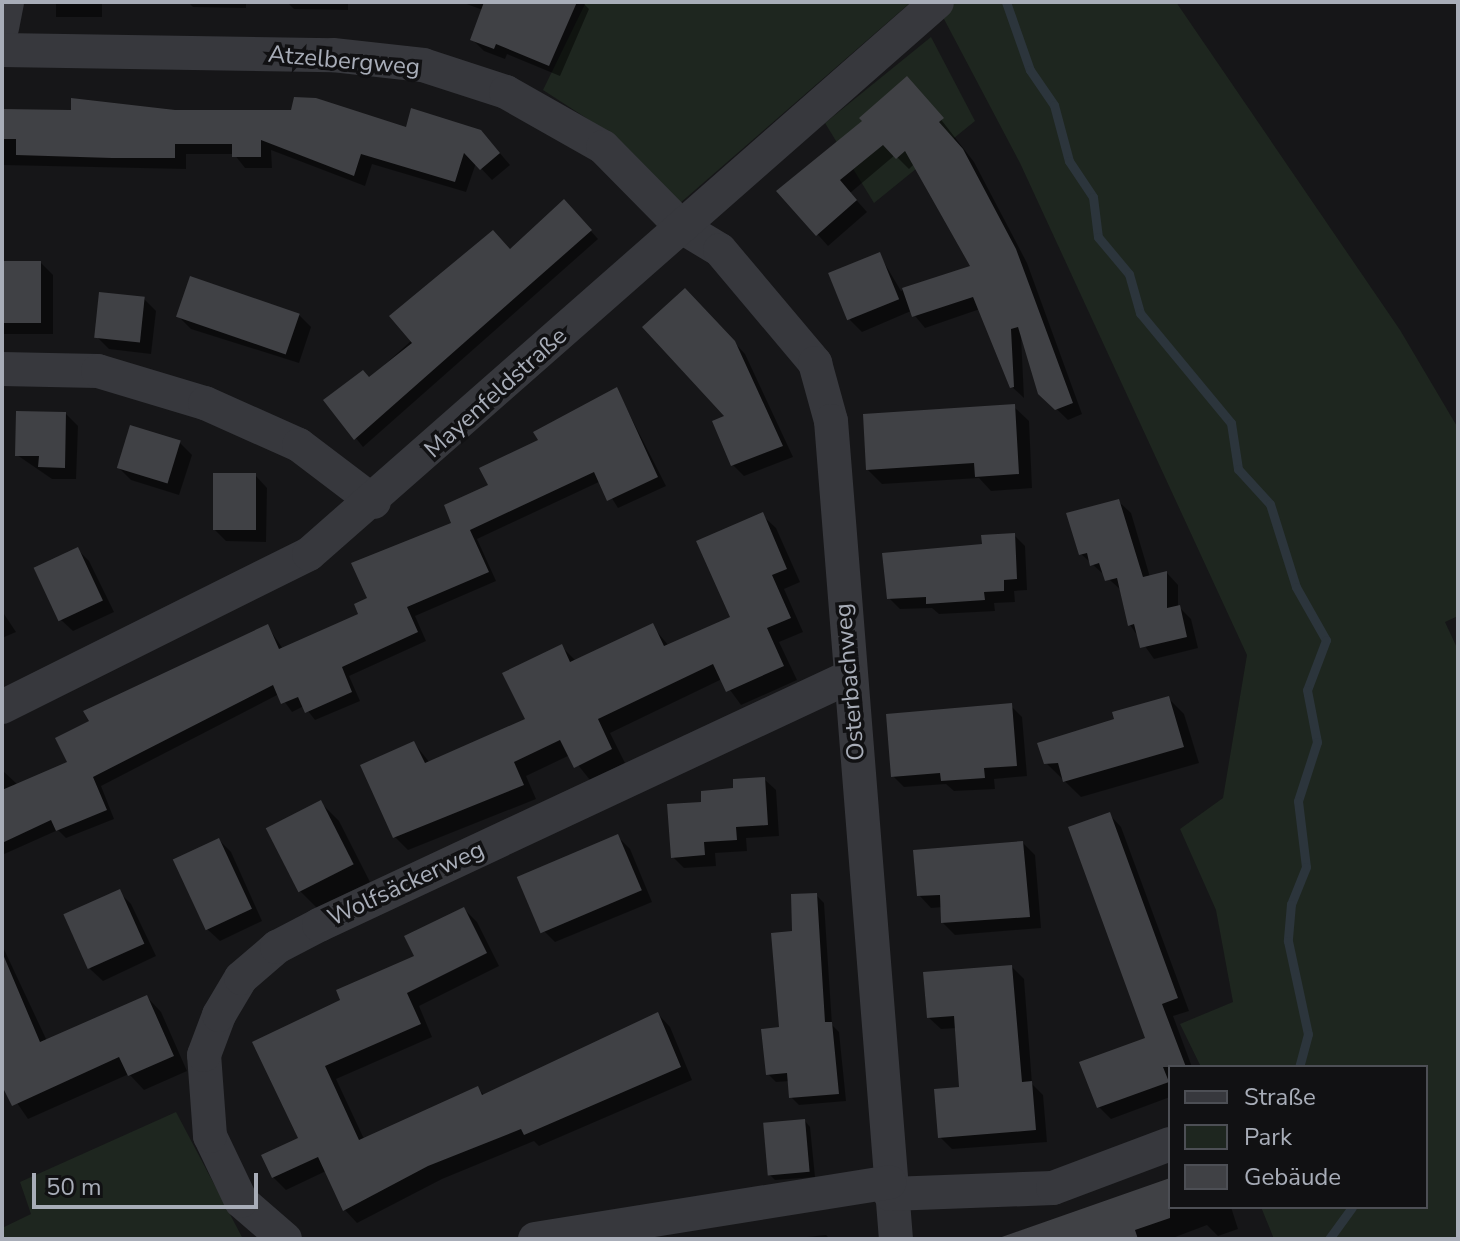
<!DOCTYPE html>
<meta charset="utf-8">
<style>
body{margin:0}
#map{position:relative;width:1460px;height:1241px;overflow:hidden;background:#161618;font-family:"Nunito Sans",sans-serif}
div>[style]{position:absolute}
.green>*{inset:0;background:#1e261f}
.shadow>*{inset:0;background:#0007;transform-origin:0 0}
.stream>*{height:9px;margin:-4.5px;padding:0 4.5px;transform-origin:4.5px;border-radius:4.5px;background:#2c353c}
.building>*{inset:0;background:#404145;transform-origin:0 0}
.minor>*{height:34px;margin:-17px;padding:0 17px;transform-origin:17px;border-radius:17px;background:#37383d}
span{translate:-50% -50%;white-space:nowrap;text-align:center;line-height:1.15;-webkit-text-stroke:7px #111113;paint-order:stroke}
.street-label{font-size:24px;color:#a8adb8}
.frame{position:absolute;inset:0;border:4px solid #a8adb8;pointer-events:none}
.legend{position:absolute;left:1168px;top:1065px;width:260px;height:144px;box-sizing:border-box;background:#111113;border:2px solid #4d4f55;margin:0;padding:10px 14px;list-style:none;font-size:24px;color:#a8adb8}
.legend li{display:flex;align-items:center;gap:16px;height:40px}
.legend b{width:40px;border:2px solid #4d4f55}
.scale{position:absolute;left:32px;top:1173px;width:226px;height:36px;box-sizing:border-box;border:4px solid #a8adb8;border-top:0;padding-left:10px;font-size:24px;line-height:28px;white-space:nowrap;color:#a8adb8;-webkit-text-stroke:6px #111113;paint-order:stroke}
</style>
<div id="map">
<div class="green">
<div style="clip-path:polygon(586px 2px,911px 2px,679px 204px,617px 138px,543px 90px)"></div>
<div style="clip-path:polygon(935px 2px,1176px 2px,1400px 330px,1458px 428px,1458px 616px,1445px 622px,1458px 650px,1458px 1239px,1274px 1239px,1261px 1207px,1426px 1207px,1426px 1067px,1201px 1067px,1180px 1024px,1233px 1002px,1216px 910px,1180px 829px,1223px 798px,1247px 655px,1020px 163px)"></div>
<div style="clip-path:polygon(931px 37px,975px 121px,874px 203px,825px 123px)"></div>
<div style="clip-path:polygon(176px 1112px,243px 1239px,2px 1239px,2px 1228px,31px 1214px,20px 1182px)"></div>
</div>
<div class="shadow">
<div style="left:56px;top:2px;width:46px;height:15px"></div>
<div style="clip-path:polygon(188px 2px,246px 2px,246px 8px,193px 7px)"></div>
<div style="clip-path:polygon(287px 2px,348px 2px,348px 10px,294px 9px)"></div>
<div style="clip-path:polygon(461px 2px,582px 2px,589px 9px,560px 76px,507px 54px,505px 59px,484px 51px,473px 40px,483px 10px)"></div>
<div style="clip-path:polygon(918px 90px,974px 162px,1027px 263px,1082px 414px,1068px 420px,1040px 393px,1021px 336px,1024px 398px,1011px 386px,980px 309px,925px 328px,911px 311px,862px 332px,850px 320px,879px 254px,901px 291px,973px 267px,914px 164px,909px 169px,895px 155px,850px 193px,867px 212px,828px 246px,779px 191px)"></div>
<div style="clip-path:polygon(2px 110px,175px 112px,407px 130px,492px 144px,510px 165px,492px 180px,476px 163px,466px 192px,372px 164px,365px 186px,271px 150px,272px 168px,245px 168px,234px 154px,186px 154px,186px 169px,2px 165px)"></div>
<div style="clip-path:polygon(572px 210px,598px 239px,363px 447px,326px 401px,369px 379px,510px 251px)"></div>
<div style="clip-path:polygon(2px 263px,41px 263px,53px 275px,53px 334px,2px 334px)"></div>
<div style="clip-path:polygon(144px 299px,156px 311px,151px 354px,109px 349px,97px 337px)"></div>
<div style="clip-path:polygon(696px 301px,745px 354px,793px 457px,744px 476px,733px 465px,715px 422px,728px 417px)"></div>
<div style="clip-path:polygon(299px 315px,311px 327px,299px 363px,191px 329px,179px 317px)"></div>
<div style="clip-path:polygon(617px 390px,666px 486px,618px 508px,601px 481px,477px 539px,496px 581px,415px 616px,426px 641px,349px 676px,360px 701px,315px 720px,304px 706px,292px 712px,279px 694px,101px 786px,114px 819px,66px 838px,58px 830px,2px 855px,2px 770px,18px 785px,70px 763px,268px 627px,283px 649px,361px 615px,370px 599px,541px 441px)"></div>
<div style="clip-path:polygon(1014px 407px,1029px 421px,1032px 488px,991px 491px,979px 478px,882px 484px,868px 470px)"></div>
<div style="clip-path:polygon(66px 414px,78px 426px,76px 479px,52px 479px,17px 455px)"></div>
<div style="clip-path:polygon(180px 443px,192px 455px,179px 495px,131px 480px,119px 468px)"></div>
<div style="clip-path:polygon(255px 475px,267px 488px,266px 542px,226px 541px,214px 529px)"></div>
<div style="clip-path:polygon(1118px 501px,1131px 513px,1150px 577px,1167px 573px,1178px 585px,1178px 606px,1191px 619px,1198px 648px,1154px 659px,1130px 625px,1122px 591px,1081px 554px)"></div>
<div style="clip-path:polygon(762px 515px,776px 528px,800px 582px,784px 589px,803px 632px,779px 642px,797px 680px,741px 705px,722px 679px,610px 733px,625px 763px,590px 780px,570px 755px,526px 776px,536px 799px,408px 850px,395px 837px,414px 743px,430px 763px,527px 720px,561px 646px,575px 660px,652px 626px,669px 646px,732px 618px)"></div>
<div style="clip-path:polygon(1014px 535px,1025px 546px,1027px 590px,1014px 591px,1015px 602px,994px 603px,995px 611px,939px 614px,932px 608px,900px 609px,889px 598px,984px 546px)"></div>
<div style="clip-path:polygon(77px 549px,89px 561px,114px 612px,73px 631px,60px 619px)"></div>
<div style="clip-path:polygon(2px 611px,16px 632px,2px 638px)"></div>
<div style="clip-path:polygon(1168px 698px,1184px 714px,1199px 763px,1081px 797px,1046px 763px)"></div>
<div style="clip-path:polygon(1011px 706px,1022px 717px,1027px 776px,994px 779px,995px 789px,954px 791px,946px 784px,904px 787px,893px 776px)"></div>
<div style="clip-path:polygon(764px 779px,776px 790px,779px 836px,746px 838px,747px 851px,715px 853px,716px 866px,684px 868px,673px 857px,704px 803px)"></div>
<div style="clip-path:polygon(321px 803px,339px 821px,370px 882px,317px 908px,299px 890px)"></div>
<div style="clip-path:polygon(1109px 814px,1121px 827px,1189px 1011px,1173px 1016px,1192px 1067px,1170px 1067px,1170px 1097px,1111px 1119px,1099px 1107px,1147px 1039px)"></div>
<div style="clip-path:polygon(618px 837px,630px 849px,652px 902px,555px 942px,543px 930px)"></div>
<div style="clip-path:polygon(219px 840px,231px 852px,262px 921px,220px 941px,207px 929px)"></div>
<div style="clip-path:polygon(1023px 843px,1035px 855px,1041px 928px,955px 935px,943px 923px,943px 907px,931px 908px,919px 895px)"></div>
<div style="clip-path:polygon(119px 892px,131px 904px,156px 956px,103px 981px,90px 969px)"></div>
<div style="clip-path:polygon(816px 895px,824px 903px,832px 1025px,839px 1032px,846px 1101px,799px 1105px,791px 1097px,790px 1081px,776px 1082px,768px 1074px,781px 1029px,794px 933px)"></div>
<div style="clip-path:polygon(464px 909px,477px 922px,499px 966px,419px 1006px,432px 1037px,336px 1079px,364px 1139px,477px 1088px,485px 1096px,658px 1014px,670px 1027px,692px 1080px,539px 1146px,534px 1141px,442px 1179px,357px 1223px,345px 1210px,326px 1171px,286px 1190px,273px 1177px,300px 1139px,343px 1001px,417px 957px)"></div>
<div style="clip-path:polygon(2px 945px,47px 1041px,147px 997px,161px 1012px,187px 1071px,144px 1090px,129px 1074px,28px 1119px,2px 1081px)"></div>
<div style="clip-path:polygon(1012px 967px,1024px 979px,1032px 1084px,1043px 1095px,1047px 1142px,952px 1149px,940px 1137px,961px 1089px,957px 1028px,941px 1029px,928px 1017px)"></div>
<div style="clip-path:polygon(805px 1121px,810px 1127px,815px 1177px,775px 1180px,770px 1175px)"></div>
<div style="clip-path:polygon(1170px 1180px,1170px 1207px,1231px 1207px,1238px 1229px,1218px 1236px,1207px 1225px,1170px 1239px,996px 1239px)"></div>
<div style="clip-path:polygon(826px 1235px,830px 1239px,788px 1239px)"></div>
</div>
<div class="stream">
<div style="left:1006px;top:2px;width:72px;rotate:70.6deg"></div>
<div style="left:1030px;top:70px;width:42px;rotate:55.6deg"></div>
<div style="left:1054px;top:105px;width:58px;rotate:75deg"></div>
<div style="left:1069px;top:161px;width:43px;rotate:56.3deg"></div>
<div style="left:1093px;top:197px;width:40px;rotate:82.9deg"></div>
<div style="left:1098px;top:237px;width:48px;rotate:50deg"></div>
<div style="left:1129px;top:274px;width:41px;rotate:74.2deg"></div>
<div style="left:1140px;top:313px;width:143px;rotate:50.4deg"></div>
<div style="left:1231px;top:423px;width:47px;rotate:81.3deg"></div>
<div style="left:1238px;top:469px;width:47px;rotate:47.6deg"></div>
<div style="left:1270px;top:504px;width:87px;rotate:72.6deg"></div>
<div style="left:1296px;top:587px;width:61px;rotate:60.5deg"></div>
<div style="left:1326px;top:640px;width:53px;rotate:110.8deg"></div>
<div style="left:1307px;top:690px;width:53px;rotate:79.1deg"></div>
<div style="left:1317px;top:742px;width:62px;rotate:107.9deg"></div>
<div style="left:1298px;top:801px;width:66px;rotate:83.1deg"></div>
<div style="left:1306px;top:867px;width:40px;rotate:112deg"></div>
<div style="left:1291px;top:904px;width:37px;rotate:95deg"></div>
<div style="left:1288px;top:941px;width:95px;rotate:77.9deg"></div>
<div style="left:1308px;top:1034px;width:34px;rotate:105deg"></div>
<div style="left:1329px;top:1239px;width:39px;rotate:-54deg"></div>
</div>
<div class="building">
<div style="clip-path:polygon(484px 2px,577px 2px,549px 66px,496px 44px,494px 49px,470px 40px)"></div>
<div style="clip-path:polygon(907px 76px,944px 118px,939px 122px,963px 149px,1016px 249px,1073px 403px,1055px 410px,1038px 394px,1018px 327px,1011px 329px,1014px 387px,1010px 388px,973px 297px,912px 317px,902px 288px,970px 266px,905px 151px,896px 159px,883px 145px,840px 180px,857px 200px,816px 236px,776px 191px,862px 121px,859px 118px)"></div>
<div style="clip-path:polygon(294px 97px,316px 98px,406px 127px,411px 108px,481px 130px,500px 153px,480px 170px,464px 153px,455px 182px,361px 154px,354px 176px,261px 140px,261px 157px,232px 157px,232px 144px,175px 144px,175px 158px,112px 158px,16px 155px,16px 139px,2px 139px,2px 109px,71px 110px,71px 98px,175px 110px,291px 110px)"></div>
<div style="clip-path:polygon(564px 199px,592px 230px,354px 440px,323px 400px,363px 370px,369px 377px,412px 343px,389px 316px,493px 230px,510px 249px)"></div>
<div style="left:880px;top:252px;width:51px;height:56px;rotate:68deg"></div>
<div style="left:2px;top:261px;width:39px;height:62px"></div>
<div style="left:190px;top:276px;width:116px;height:43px;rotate:19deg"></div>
<div style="clip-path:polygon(685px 288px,735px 341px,783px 446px,731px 466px,712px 421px,724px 416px,642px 327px)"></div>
<div style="left:99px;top:292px;width:46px;height:46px;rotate:6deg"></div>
<div style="clip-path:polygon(617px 387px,658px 477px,607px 501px,594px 472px,470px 530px,489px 572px,407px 607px,418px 632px,342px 667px,352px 692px,305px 713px,298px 697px,281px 704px,273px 685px,93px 777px,107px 810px,56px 831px,51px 820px,2px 843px,2px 790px,67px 762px,55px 738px,89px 721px,83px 711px,268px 624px,279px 649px,358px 614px,354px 604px,367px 598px,351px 563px,451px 523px,444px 505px,488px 485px,479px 468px,538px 440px,533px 432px)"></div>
<div style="clip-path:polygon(1015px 404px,1019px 474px,975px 477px,974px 463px,866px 470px,863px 414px)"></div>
<div style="clip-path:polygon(16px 411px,66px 412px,65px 468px,38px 467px,39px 456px,15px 456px)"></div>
<div style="left:130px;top:425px;width:53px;height:45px;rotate:17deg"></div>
<div style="left:213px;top:473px;width:43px;height:57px"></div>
<div style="clip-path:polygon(1119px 499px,1143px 577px,1167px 571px,1167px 608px,1180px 605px,1187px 637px,1140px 648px,1134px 624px,1128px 626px,1117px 578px,1105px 581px,1099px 563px,1090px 566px,1087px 553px,1079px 555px,1066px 513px)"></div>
<div style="clip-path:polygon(763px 512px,787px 569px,772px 575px,791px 618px,767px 628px,784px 666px,726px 692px,713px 664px,598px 719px,612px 749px,574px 768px,560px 740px,514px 762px,524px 785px,393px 838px,360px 765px,414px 741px,425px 763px,525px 719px,502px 673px,562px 644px,570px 662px,653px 623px,664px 646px,730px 617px,696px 541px)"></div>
<div style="clip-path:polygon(1015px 533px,1017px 579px,1004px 580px,1004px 591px,984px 592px,985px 600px,926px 604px,926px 597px,887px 599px,882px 553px,982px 544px,981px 535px)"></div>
<div style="left:78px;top:547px;width:59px;height:49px;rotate:65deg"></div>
<div style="clip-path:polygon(1169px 696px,1184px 747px,1063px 782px,1058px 763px,1044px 764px,1037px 743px,1114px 719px,1112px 712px)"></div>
<div style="clip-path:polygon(1012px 703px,1017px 766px,984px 768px,985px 778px,941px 781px,940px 773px,891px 777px,886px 714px)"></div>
<div style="clip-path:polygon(765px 777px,768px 825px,736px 827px,737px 840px,704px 842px,705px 855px,671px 858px,667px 804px,701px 802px,701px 791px,733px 788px,733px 779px)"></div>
<div style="left:321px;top:800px;width:72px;height:62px;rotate:63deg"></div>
<div style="clip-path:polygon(1110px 812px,1178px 998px,1162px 1004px,1186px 1067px,1163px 1067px,1169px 1082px,1097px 1108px,1079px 1062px,1145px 1038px,1068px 827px)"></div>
<div style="left:618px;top:834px;width:61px;height:110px;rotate:67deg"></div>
<div style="left:219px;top:838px;width:78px;height:51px;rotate:65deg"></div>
<div style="clip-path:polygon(1023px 841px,1030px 917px,941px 923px,940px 895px,917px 896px,913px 850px)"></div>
<div style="left:120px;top:889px;width:60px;height:62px;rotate:66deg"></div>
<div style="clip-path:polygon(817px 893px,825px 1022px,832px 1022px,839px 1094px,789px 1098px,787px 1073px,766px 1075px,761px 1029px,779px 1027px,771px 933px,792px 931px,791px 894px)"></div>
<div style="clip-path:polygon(464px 907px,487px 953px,407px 993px,421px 1024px,325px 1066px,359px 1140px,478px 1086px,482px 1095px,658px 1012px,681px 1067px,524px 1135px,521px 1129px,428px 1166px,343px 1211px,318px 1157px,272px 1178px,261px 1155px,298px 1138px,252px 1042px,340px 1000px,336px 990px,414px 956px,404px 936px)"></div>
<div style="clip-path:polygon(2px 952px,40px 1042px,147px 995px,174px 1056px,128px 1076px,119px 1057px,12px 1106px,2px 1086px)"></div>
<div style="clip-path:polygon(1012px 965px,1022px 1082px,1032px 1081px,1036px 1130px,938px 1138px,934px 1089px,959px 1087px,954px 1016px,927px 1018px,923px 972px)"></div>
<div style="left:805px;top:1119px;width:53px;height:42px;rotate:85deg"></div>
<div style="clip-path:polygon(1170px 1178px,1170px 1218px,1135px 1230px,1138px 1239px,996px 1239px)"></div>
</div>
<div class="minor">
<div style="left:2px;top:28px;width:26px;rotate:-79deg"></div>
<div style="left:2px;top:50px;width:331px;rotate:0.9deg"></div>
<div style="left:333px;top:55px;width:91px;rotate:6.3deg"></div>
<div style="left:423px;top:65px;width:87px;rotate:18deg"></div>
<div style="left:506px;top:92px;width:112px;rotate:29.6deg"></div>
<div style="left:603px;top:147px;width:112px;rotate:45.4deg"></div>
<div style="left:682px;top:227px;width:44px;rotate:31.2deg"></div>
<div style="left:720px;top:250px;width:148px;rotate:49.9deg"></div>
<div style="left:815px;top:363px;width:60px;rotate:74.6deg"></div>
<div style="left:831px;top:421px;width:821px;rotate:85.46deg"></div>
<div style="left:2px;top:369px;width:96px;rotate:1.2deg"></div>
<div style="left:98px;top:371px;width:112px;rotate:16.7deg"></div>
<div style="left:205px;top:403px;width:103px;rotate:24.1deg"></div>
<div style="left:299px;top:445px;width:94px;rotate:37.2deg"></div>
<div style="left:2px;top:707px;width:343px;rotate:-26.5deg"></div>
<div style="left:309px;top:554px;width:836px;rotate:-41.31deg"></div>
<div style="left:890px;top:1194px;width:163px;rotate:-2.1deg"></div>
<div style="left:1053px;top:1188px;width:125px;rotate:-20.6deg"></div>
<div style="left:285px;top:1239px;width:58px;rotate:-139.2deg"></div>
<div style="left:241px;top:1201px;width:72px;rotate:-115.5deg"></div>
<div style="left:210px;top:1136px;width:81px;rotate:-94.2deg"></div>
<div style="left:204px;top:1055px;width:43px;rotate:-69.4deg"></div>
<div style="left:219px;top:1015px;width:43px;rotate:-59.3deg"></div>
<div style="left:241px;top:978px;width:48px;rotate:-40.7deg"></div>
<div style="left:277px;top:947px;width:47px;rotate:-27.6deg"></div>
<div style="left:319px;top:925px;width:585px;rotate:-25.08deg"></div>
<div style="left:535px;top:1239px;width:359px;rotate:-9.1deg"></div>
</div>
<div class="street-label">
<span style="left:344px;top:61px;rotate:5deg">Atzelbergweg</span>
<span style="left:496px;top:393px;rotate:-42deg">Mayenfeldstraße</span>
<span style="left:850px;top:682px;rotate:-95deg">Osterbachweg</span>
<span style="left:406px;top:884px;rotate:-25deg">Wolfsäckerweg</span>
</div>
<div class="frame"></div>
<ul class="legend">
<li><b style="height:10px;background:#37383d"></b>Straße</li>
<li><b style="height:22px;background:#1e261f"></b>Park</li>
<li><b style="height:22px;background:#404145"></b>Gebäude</li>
</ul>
<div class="scale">50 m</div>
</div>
